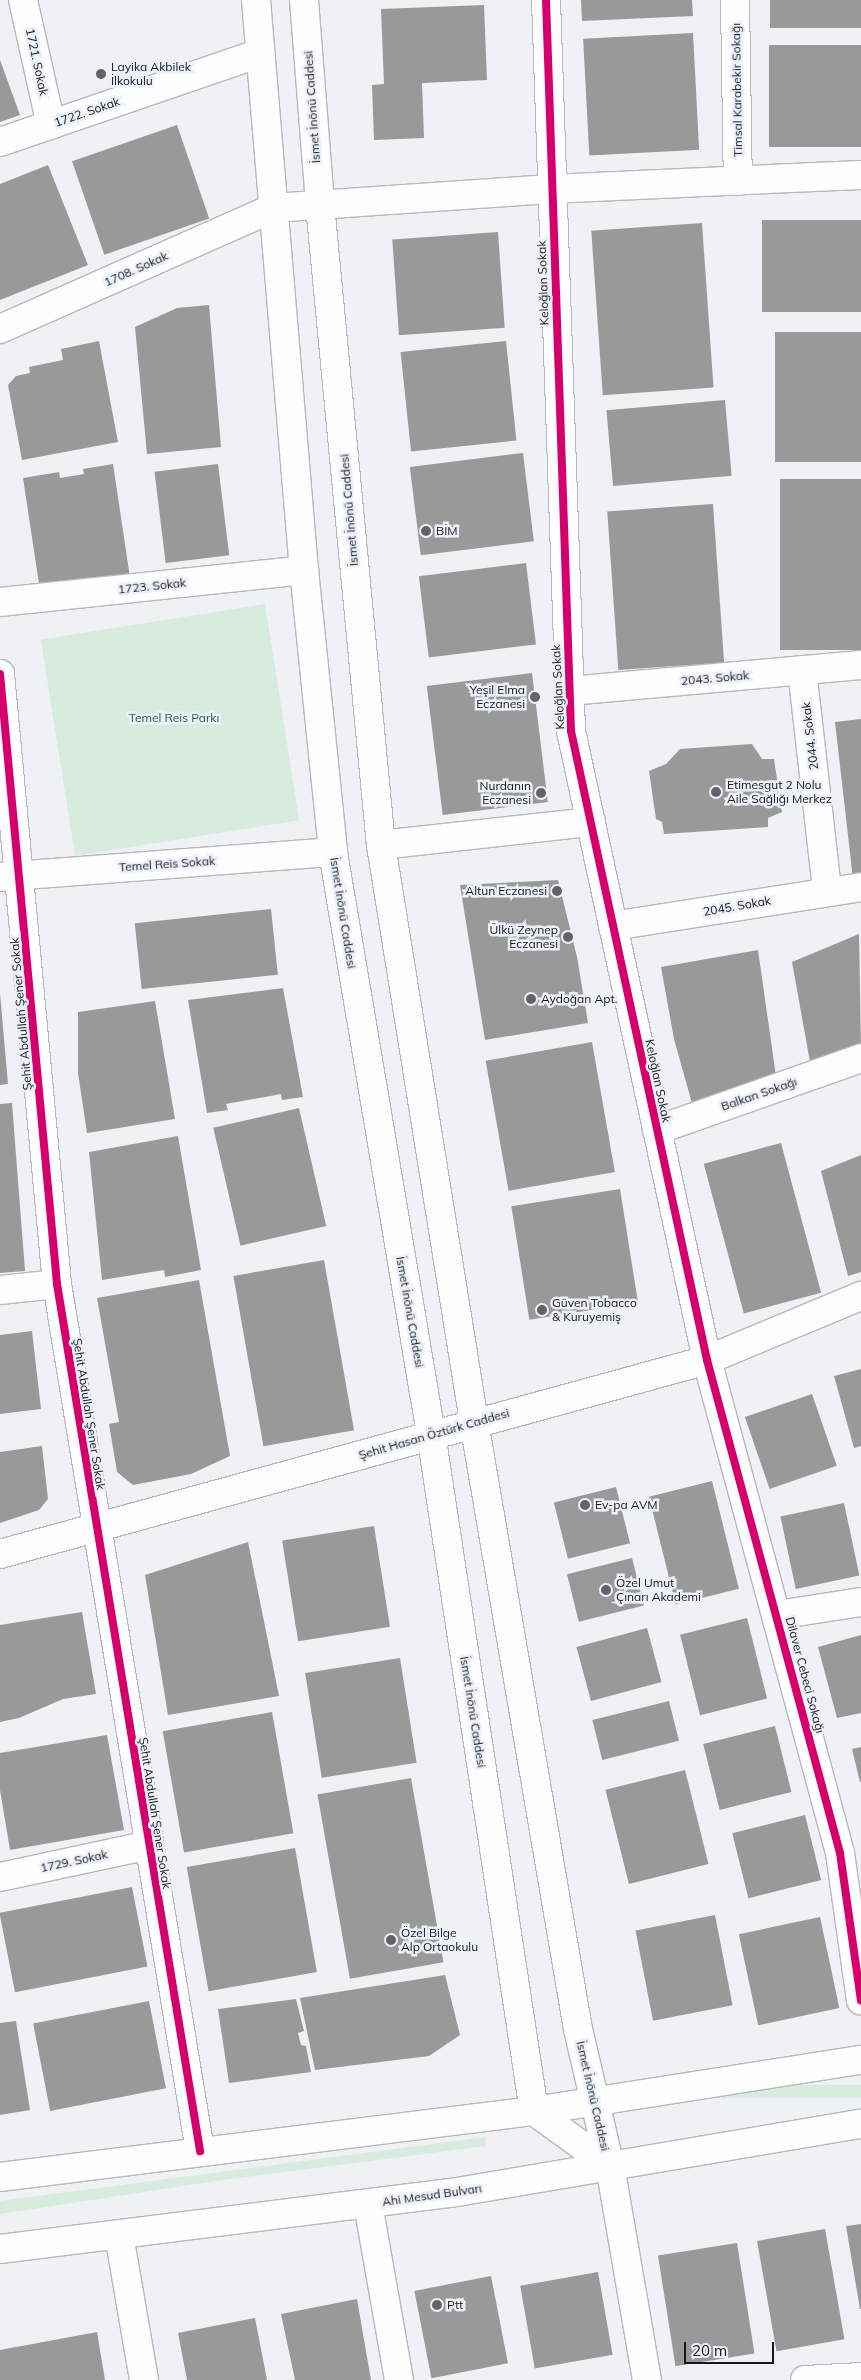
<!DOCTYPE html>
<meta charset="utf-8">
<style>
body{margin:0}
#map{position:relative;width:861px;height:2380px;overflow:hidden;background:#eff1f5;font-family:Mulish,sans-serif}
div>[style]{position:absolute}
.green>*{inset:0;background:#d7ecdf;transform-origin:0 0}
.building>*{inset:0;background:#9a999a;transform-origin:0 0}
.roads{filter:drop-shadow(1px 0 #b6b8bb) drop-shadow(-1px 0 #b6b8bb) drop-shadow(0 1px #b6b8bb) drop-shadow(0 -1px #b6b8bb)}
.street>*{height:28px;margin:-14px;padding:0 14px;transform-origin:14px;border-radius:14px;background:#fdfdfe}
.secondary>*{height:28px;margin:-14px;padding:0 14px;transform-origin:14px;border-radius:14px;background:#fdfdfe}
.cycleway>*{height:8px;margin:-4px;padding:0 4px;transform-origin:4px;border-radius:4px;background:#d6006c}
.dots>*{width:14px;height:14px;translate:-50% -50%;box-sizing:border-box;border:2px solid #ecf0f8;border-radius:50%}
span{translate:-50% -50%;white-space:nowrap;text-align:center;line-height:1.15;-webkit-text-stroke:5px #ecf0f8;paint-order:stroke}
.street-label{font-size:12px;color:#151719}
.poi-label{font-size:12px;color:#151719}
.left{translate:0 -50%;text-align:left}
.right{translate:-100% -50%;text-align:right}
.park-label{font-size:12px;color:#20603a}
.scale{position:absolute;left:684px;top:2342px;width:90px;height:22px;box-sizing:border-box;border:2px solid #151719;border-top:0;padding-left:6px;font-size:15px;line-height:18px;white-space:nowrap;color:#151719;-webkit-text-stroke:4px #ecf0f8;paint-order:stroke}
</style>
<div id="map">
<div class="green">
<div style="left:265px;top:604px;width:219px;height:227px;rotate:81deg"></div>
<div style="left:861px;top:2085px;width:13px;height:214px;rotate:90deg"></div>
<div style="clip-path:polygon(485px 2137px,486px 2146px,216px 2181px,0 2214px,0 2201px)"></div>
</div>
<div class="building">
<div style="clip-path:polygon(581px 0,692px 0,693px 16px,582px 21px)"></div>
<div style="left:770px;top:0;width:91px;height:28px"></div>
<div style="clip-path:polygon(484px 5px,487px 80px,422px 83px,424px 138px,374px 140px,372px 85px,384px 84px,381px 9px)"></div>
<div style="left:693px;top:33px;width:117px;height:110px;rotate:87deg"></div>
<div style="left:861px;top:45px;width:102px;height:92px;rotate:90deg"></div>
<div style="clip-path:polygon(0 60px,20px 115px,0 122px)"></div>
<div style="left:177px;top:125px;width:99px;height:111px;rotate:71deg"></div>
<div style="clip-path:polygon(48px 165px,88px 265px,0 300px,0 184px)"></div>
<div style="left:861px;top:220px;width:92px;height:99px;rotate:90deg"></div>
<div style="left:702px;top:223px;width:165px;height:111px;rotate:86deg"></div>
<div style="left:498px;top:232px;width:96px;height:106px;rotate:86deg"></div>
<div style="clip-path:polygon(209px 305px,221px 447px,147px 454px,135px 327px,177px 308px)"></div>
<div style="left:861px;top:332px;width:130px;height:86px;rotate:90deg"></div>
<div style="clip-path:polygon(99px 341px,118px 442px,22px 460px,8px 385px,16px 376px,30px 373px,29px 367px,63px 360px,61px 349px)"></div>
<div style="left:506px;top:341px;width:100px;height:106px;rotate:84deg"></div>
<div style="left:725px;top:400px;width:76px;height:119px;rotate:85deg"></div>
<div style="left:523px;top:453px;width:89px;height:114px;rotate:83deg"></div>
<div style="clip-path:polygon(113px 464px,131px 584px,41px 597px,23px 478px,59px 472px,60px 478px,84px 474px,83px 469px)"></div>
<div style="left:218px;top:464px;width:92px;height:64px;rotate:83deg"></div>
<div style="left:861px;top:479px;width:171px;height:81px;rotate:90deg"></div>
<div style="left:713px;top:504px;width:159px;height:106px;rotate:86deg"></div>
<div style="left:526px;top:563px;width:82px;height:108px;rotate:83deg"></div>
<div style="left:532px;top:673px;width:130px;height:106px;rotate:83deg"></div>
<div style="clip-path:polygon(861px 719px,861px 878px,853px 879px,835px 722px)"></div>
<div style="clip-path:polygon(752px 744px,762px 759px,774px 759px,782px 812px,768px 818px,768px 827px,664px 834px,662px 822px,656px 819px,649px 771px,666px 764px,680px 749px)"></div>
<div style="clip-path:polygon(558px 880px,577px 957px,588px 1023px,485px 1040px,460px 885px)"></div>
<div style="left:271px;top:909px;width:66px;height:137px;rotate:84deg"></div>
<div style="clip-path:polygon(859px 934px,861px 1048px,810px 1062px,792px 962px)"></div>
<div style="clip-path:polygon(758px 950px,777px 1083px,693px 1107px,674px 1039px,661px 967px)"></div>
<div style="clip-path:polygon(283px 988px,303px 1097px,282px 1100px,281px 1094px,226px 1104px,228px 1110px,207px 1113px,188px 1000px)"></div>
<div style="clip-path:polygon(0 993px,8px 1084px,0 1085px)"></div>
<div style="clip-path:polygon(155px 1001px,175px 1119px,87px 1133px,78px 1073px,78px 1012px)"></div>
<div style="left:592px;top:1042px;width:132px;height:108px;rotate:80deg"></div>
<div style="clip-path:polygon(12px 1103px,25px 1271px,0 1273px,0 1104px)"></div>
<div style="left:299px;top:1108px;width:121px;height:88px;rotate:77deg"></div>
<div style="clip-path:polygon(178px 1136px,201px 1270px,165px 1277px,164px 1270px,102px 1280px,89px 1152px)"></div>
<div style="left:781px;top:1143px;width:155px;height:80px;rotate:75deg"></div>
<div style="clip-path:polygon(861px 1155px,861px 1272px,848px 1276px,821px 1171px)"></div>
<div style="left:620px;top:1189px;width:115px;height:110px;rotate:81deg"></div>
<div style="left:324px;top:1260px;width:173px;height:92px;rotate:80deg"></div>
<div style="clip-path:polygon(199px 1280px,230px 1456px,191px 1474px,133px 1485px,117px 1472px,109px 1424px,119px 1422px,97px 1298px)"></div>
<div style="clip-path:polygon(32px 1331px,41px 1409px,0 1414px,0 1335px)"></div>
<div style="clip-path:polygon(861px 1369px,861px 1446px,854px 1448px,834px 1376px)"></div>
<div style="left:812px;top:1394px;width:76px;height:71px;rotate:71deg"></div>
<div style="clip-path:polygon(42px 1446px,48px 1499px,39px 1510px,0 1523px,0 1452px)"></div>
<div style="left:712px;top:1481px;width:111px;height:65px;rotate:76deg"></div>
<div style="left:616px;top:1487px;width:58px;height:64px;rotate:76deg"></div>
<div style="left:844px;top:1503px;width:74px;height:65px;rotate:78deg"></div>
<div style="left:374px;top:1526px;width:102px;height:93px;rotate:81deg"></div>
<div style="clip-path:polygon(248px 1542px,279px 1696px,168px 1715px,145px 1575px)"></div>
<div style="left:632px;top:1558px;width:49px;height:67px;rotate:76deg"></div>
<div style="clip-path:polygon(82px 1612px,96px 1694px,63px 1699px,19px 1718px,0 1722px,0 1625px)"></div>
<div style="left:747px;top:1618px;width:83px;height:69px;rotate:76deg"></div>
<div style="left:647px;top:1628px;width:56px;height:73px;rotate:75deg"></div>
<div style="clip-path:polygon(861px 1635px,861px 1713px,837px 1718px,818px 1647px)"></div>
<div style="left:400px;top:1658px;width:106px;height:96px;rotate:81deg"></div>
<div style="left:669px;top:1701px;width:41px;height:79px;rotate:76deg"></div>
<div style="left:272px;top:1712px;width:123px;height:111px;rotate:80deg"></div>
<div style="left:775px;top:1726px;width:68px;height:74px;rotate:76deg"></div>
<div style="clip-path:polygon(107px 1735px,124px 1830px,10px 1850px,0 1790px,0 1753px)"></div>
<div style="clip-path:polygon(861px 1747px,861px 1782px,860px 1782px,852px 1749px)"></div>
<div style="left:685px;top:1770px;width:97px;height:82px;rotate:76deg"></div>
<div style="left:411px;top:1778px;width:187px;height:95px;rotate:80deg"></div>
<div style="left:805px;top:1815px;width:67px;height:75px;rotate:76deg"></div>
<div style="left:295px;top:1848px;width:126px;height:110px;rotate:80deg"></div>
<div style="left:132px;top:1887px;width:81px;height:135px;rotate:79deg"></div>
<div style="left:715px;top:1915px;width:92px;height:81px;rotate:79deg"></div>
<div style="left:820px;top:1917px;width:93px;height:83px;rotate:78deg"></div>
<div style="clip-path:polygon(445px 1975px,460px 2035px,429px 2056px,315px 2070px,300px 1998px)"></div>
<div style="clip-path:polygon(296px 1999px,304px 2031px,298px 2033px,301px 2045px,306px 2046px,311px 2072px,229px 2083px,218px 2009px)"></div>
<div style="left:149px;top:2001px;width:89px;height:118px;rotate:79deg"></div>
<div style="clip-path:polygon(16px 2021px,30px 2110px,0 2115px,0 2023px)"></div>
<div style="clip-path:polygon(861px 2224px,861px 2309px,860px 2309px,846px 2226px)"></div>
<div style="left:825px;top:2229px;width:112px;height:69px;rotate:80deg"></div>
<div style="left:737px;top:2243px;width:112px;height:80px;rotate:81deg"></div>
<div style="left:598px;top:2272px;width:84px;height:79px;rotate:80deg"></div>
<div style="left:491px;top:2276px;width:89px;height:78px;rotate:79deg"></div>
<div style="clip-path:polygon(357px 2299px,371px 2380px,295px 2380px,281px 2314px)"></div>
<div style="clip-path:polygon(255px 2318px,267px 2380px,187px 2380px,178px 2333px)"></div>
<div style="clip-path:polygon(97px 2332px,105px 2380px,0 2380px,0 2350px)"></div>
</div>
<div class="roads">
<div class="street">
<div style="left:23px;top:0;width:128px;rotate:77.4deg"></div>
<div style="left:546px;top:0;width:731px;rotate:88.04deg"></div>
<div style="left:571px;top:731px;width:644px;rotate:77.8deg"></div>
<div style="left:707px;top:1360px;width:511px;rotate:74.9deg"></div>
<div style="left:840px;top:1853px;width:149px;rotate:81.9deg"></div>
<div style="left:735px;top:0;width:181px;rotate:89.1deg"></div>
<div style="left:0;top:142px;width:275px;rotate:-18.9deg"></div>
<div style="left:0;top:329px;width:299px;rotate:-23.9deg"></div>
<div style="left:273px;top:208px;width:278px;rotate:-3.9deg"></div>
<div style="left:550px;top:189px;width:311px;rotate:-2.6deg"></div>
<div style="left:0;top:602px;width:306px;rotate:-6deg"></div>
<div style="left:802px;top:670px;width:221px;rotate:83.5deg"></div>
<div style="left:0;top:674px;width:613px;rotate:84.66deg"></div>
<div style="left:57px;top:1284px;width:879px;rotate:80.63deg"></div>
<div style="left:569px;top:691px;width:293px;rotate:-5.1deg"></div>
<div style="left:381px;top:845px;width:211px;rotate:-6.3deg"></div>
<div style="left:0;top:877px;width:334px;rotate:-4.3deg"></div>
<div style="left:613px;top:926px;width:251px;rotate:-8.9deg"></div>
<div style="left:657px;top:1130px;width:216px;rotate:-19.4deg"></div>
<div style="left:0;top:1290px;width:57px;rotate:-6deg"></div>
<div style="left:777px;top:1615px;width:85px;rotate:-8.8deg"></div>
<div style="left:0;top:1877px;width:152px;rotate:-12.1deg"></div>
<div style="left:610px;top:2166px;width:217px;rotate:80.2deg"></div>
<div style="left:368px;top:2204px;width:179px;rotate:80deg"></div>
<div style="left:119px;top:2235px;width:147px;rotate:80.2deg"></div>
<div style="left:805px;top:2380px;width:56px;rotate:-3.1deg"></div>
</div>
<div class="secondary">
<div style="left:256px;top:0;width:572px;rotate:85.19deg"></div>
<div style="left:304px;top:570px;width:283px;rotate:84.1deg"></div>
<div style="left:333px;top:852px;width:590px;rotate:80.44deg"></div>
<div style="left:431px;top:1434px;width:685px;rotate:81.35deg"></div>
<div style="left:534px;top:2111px;width:94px;rotate:35.9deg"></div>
<div style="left:304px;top:0;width:206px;rotate:85.5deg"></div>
<div style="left:320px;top:205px;width:643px;rotate:84.56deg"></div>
<div style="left:381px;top:845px;width:584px;rotate:80.84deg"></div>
<div style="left:474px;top:1422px;width:616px;rotate:80.28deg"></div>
<div style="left:578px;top:2029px;width:141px;rotate:76.9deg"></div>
<div style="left:0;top:1554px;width:733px;rotate:-15.34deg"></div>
<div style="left:707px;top:1360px;width:167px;rotate:-22.6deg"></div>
<div style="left:0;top:2177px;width:538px;rotate:-7.05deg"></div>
<div style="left:534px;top:2111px;width:331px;rotate:-8.9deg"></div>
<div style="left:0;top:2249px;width:454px;rotate:-7.1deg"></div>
<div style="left:451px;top:2193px;width:416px;rotate:-9.6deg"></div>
</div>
</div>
<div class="cycleway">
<div style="left:546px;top:0;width:731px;rotate:88.04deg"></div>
<div style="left:571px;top:731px;width:644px;rotate:77.8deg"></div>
<div style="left:707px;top:1360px;width:511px;rotate:74.9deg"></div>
<div style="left:840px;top:1853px;width:149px;rotate:81.9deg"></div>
<div style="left:0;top:674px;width:613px;rotate:84.66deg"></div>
<div style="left:57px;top:1284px;width:879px;rotate:80.63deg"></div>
</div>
<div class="dots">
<div style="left:101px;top:74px;background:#616366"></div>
<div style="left:426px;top:531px;background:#616366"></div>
<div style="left:535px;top:697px;background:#616366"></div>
<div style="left:716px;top:792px;background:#616366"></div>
<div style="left:541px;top:793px;background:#616366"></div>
<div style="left:557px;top:891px;background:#616366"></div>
<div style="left:568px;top:937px;background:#616366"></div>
<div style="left:531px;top:999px;background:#616366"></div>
<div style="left:542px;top:1310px;background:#616366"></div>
<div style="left:585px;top:1505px;background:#616366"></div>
<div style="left:606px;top:1590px;background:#616366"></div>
<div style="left:391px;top:1940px;background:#616366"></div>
<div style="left:437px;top:2305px;background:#616366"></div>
</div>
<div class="street-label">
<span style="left:37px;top:62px;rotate:78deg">1721. Sokak</span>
<span style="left:737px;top:90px;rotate:-91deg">Timsal Karabekir Sokağı</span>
<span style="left:312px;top:107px;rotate:-94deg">İsmet İnönü Caddesi</span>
<span style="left:87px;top:112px;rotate:-19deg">1722. Sokak</span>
<span style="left:136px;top:269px;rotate:-24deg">1708. Sokak</span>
<span style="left:543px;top:283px;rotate:-92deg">Keloğlan Sokak</span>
<span style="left:349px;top:510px;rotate:-95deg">İsmet İnönü Caddesi</span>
<span style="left:152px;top:586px;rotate:-6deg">1723. Sokak</span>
<span style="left:715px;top:678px;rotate:-5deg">2043. Sokak</span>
<span style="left:558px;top:687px;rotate:-93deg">Keloğlan Sokak</span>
<span style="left:810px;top:736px;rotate:-97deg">2044. Sokak</span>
<span style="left:167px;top:864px;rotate:-4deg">Temel Reis Sokak</span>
<span style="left:737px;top:906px;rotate:-10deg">2045. Sokak</span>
<span style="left:343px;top:913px;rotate:81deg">İsmet İnönü Caddesi</span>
<span style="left:21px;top:1014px;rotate:-95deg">Şehit Abdullah Şener Sokak</span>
<span style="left:658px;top:1081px;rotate:78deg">Keloğlan Sokak</span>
<span style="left:759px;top:1094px;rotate:-19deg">Balkan Sokağı</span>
<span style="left:410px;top:1312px;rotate:80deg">İsmet İnönü Caddesi</span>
<span style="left:89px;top:1414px;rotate:81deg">Şehit Abdullah Şener Sokak</span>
<span style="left:434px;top:1434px;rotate:-16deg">Şehit Hasan Öztürk Caddesi</span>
<span style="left:805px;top:1675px;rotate:75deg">Dilaver Cebeci Sokağı</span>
<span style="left:473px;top:1712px;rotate:81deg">İsmet İnönü Caddesi</span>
<span style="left:155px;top:1813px;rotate:81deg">Şehit Abdullah Şener Sokak</span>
<span style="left:74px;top:1861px;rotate:-12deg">1729. Sokak</span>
<span style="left:593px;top:2096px;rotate:77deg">İsmet İnönü Caddesi</span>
<span style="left:432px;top:2195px;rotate:-8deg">Ahi Mesud Bulvarı</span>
</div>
<div class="poi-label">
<span class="left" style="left:111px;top:74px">Layika Akbilek<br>İlkokulu</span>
<span class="left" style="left:436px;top:531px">BİM</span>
<span class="right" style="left:525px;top:697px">Yeşil Elma<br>Eczanesi</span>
<span class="left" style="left:727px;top:792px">Etimesgut 2 Nolu<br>Aile Sağlığı Merkez</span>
<span class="right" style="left:531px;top:793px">Nurdanın<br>Eczanesi</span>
<span class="right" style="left:547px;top:891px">Altun Eczanesi</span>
<span class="right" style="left:558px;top:937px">Ülkü Zeynep<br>Eczanesi</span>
<span class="left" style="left:541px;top:999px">Aydoğan Apt.</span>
<span class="left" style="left:552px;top:1310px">Güven Tobacco<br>&amp; Kuruyemiş</span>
<span class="left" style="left:595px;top:1505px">Ev-pa AVM</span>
<span class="left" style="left:616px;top:1590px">Özel Umut<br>Çınarı Akademi</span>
<span class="left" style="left:401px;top:1940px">Özel Bilge<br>Alp Ortaokulu</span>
<span class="left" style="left:447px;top:2305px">Ptt</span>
</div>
<div class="park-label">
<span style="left:174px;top:718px">Temel Reis Parkı</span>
</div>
<div class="scale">20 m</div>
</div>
